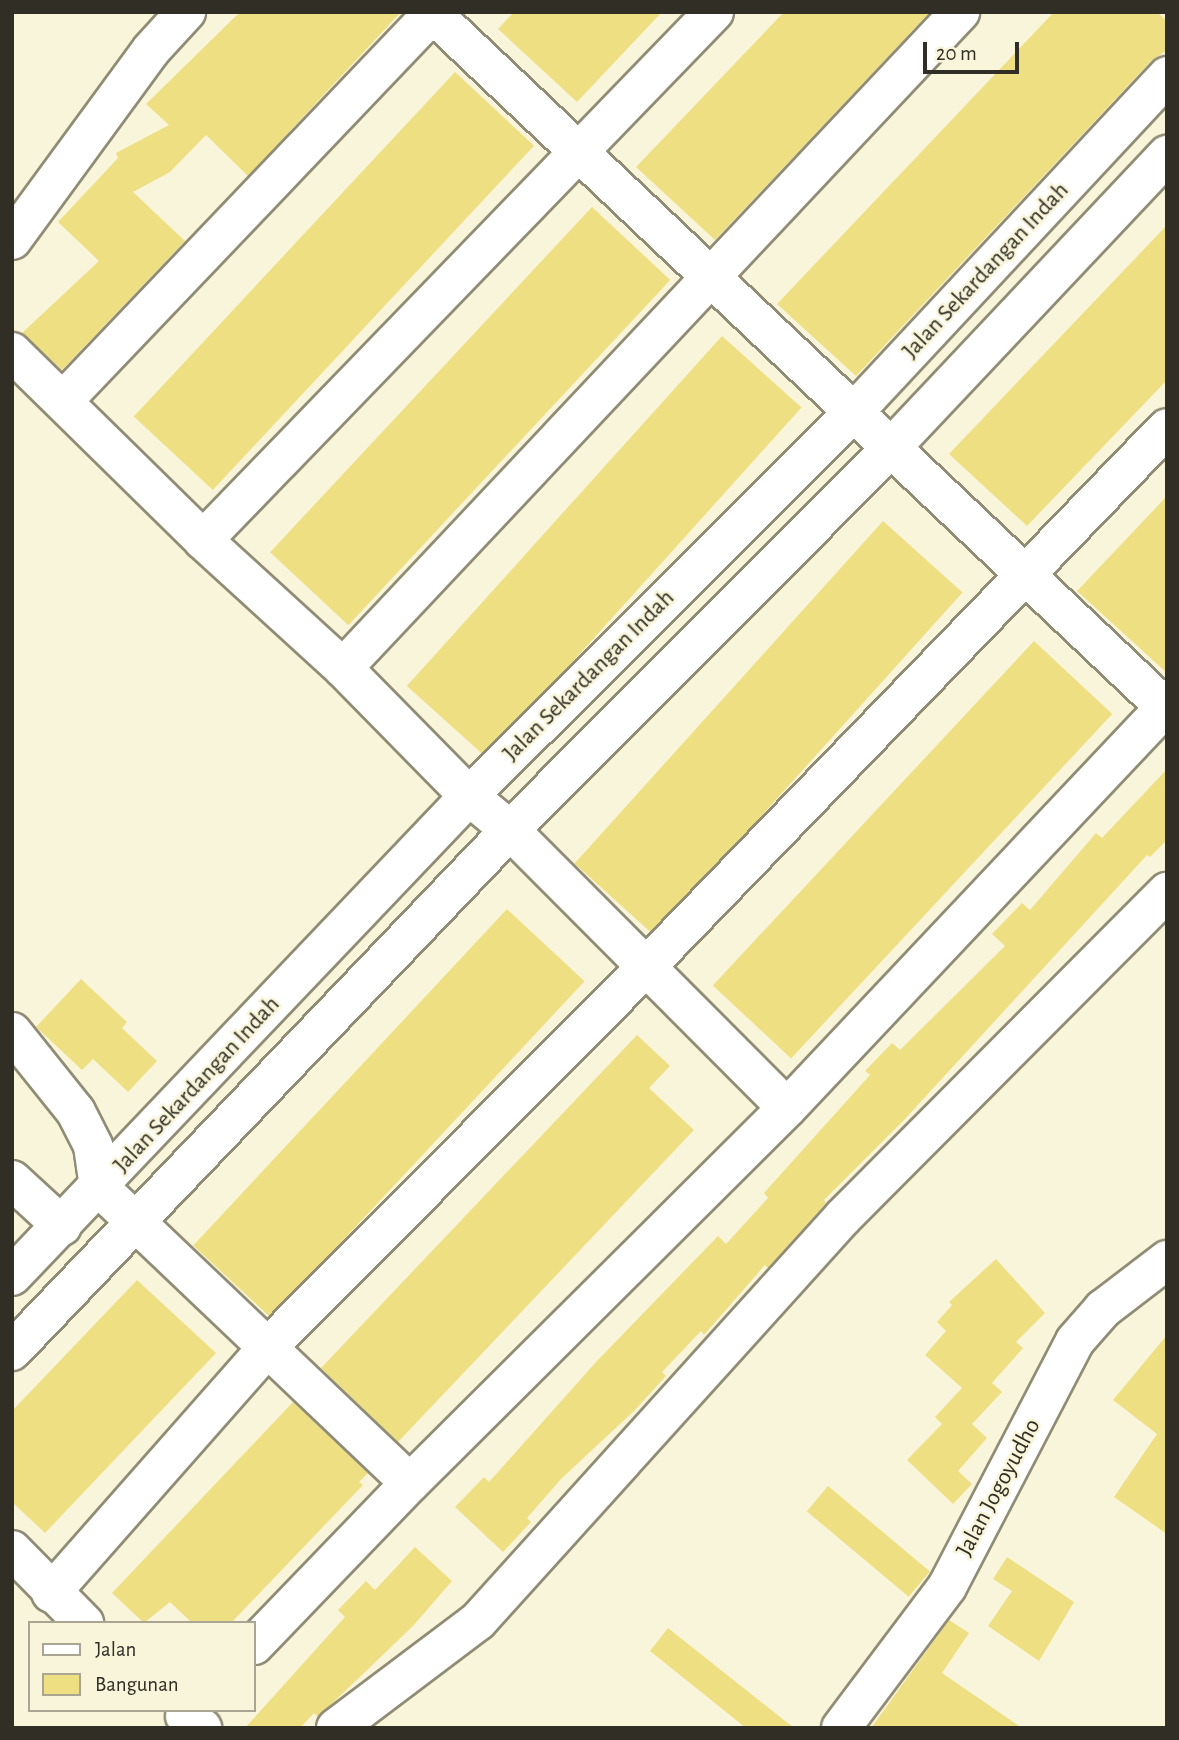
<!DOCTYPE html>
<style>
body{margin:0}
#map{position:relative;width:1179px;height:1740px;overflow:hidden;background:#f9f5db;font-family:"Alegreya Sans",sans-serif}
div>[style]{position:absolute}
.building>*{inset:0;background:#efdf83;transform-origin:0 0}
.roads{filter:drop-shadow(2px 0 #908c75) drop-shadow(-2px 0 #908c75) drop-shadow(0 2px #908c75) drop-shadow(0 -2px #908c75)}
.street>*{height:38px;margin:-19px;padding:0 19px;transform-origin:19px;border-radius:19px;background:#fff}
span{translate:-50% -50%;white-space:nowrap;text-align:center;line-height:1.15;-webkit-text-stroke:5px #f9f5db;paint-order:stroke}
.street-label{font-size:24px;color:#302e25}
.frame{position:absolute;inset:0;border:14px solid #302e25;pointer-events:none}
.legend{position:absolute;left:28px;top:1621px;width:228px;height:91px;box-sizing:border-box;background:#f9f5db;border:2px solid #a9a592;margin:0;padding:9px 12px;list-style:none;font-size:21px;color:#302e25}
.legend li{display:flex;align-items:center;gap:14px;height:35px}
.legend b{width:35px;border:2px solid #a9a592}
.scale{position:absolute;left:923px;top:42px;width:96px;height:32px;box-sizing:border-box;border:4px solid #302e25;border-top:0;padding-left:9px;font-size:21px;line-height:24px;white-space:nowrap;color:#302e25;-webkit-text-stroke:5px #f9f5db;paint-order:stroke}
</style>
<div id="map">
<div class="building">
<div style="clip-path:polygon(240px 12px,401px 12px,248px 176px,206px 135px,170px 172px,133px 192px,185px 241px,62px 370px,22px 333px,99px 261px,58px 222px,118px 158px,116px 153px,169px 125px,146px 104px)"></div>
<div style="clip-path:polygon(514px 12px,662px 12px,577px 102px,498px 29px)"></div>
<div style="clip-path:polygon(784px 12px,930px 12px,715px 240px,636px 167px)"></div>
<div style="clip-path:polygon(1054px 12px,1157px 12px,1167px 21px,1167px 50px,1151px 61px,856px 376px,777px 304px)"></div>
<div style="left:455px;top:72px;width:108px;height:471px;rotate:43deg"></div>
<div style="left:592px;top:207px;width:107px;height:472px;rotate:43deg"></div>
<div style="clip-path:polygon(1167px 225px,1167px 380px,1027px 526px,949px 454px)"></div>
<div style="left:722px;top:336px;width:107px;height:471px;rotate:42deg"></div>
<div style="clip-path:polygon(1167px 496px,1167px 673px,1077px 591px)"></div>
<div style="left:883px;top:521px;width:107px;height:461px;rotate:42deg"></div>
<div style="left:1034px;top:641px;width:107px;height:471px;rotate:43deg"></div>
<div style="clip-path:polygon(1167px 769px,1167px 840px,1150px 857px,1147px 855px,905px 1119px,824px 1200px,826px 1203px,768px 1268px,765px 1265px,704px 1335px,701px 1331px,662px 1372px,666px 1376px,634px 1411px,561px 1479px,527px 1518px,531px 1522px,503px 1552px,455px 1507px,484px 1477px,489px 1482px,596px 1362px,718px 1236px,726px 1244px,768px 1198px,764px 1193px,870px 1075px,865px 1071px,892px 1043px,900px 1050px,1005px 946px,992px 934px,1022px 903px,1030px 910px,1096px 833px,1102px 838px)"></div>
<div style="left:507px;top:909px;width:106px;height:460px;rotate:43deg"></div>
<div style="clip-path:polygon(81px 979px,127px 1022px,122px 1028px,157px 1061px,128px 1092px,93px 1059px,82px 1070px,36px 1027px)"></div>
<div style="clip-path:polygon(637px 1035px,670px 1066px,649px 1088px,694px 1130px,398px 1442px,321px 1368px)"></div>
<div style="clip-path:polygon(996px 1259px,1045px 1313px,1016px 1342px,1023px 1348px,992px 1383px,1002px 1392px,972px 1424px,987px 1438px,958px 1471px,972px 1484px,953px 1504px,907px 1460px,942px 1424px,935px 1417px,962px 1388px,925px 1355px,946px 1331px,937px 1322px,952px 1305px,949px 1302px)"></div>
<div style="clip-path:polygon(137px 1280px,216px 1353px,45px 1533px,12px 1502px,12px 1411px)"></div>
<div style="clip-path:polygon(1167px 1335px,1167px 1534px,1114px 1497px,1157px 1434px,1113px 1400px)"></div>
<div style="clip-path:polygon(293px 1402px,368px 1473px,359px 1482px,363px 1485px,231px 1623px,192px 1623px,170px 1602px,144px 1623px,112px 1593px)"></div>
<div style="left:828px;top:1486px;width:133px;height:33px;rotate:40deg"></div>
<div style="clip-path:polygon(415px 1547px,452px 1581px,413px 1626px,318px 1717px,314px 1713px,300px 1728px,245px 1728px,345px 1617px,338px 1610px,366px 1581px,375px 1590px)"></div>
<div style="clip-path:polygon(1007px 1557px,1074px 1602px,1039px 1661px,988px 1626px,1012px 1591px,993px 1579px)"></div>
<div style="clip-path:polygon(949px 1620px,969px 1633px,942px 1673px,1022px 1728px,871px 1728px)"></div>
<div style="clip-path:polygon(668px 1628px,794px 1728px,746px 1728px,650px 1651px)"></div>
</div>
<div class="roads">
<div class="street">
<div style="left:431px;top:12px;width:1011px;rotate:43.44deg"></div>
<div style="left:12px;top:240px;width:235px;rotate:-53.8deg"></div>
<div style="left:151px;top:50px;width:52px;rotate:-47.4deg"></div>
<div style="left:12px;top:352px;width:268px;rotate:44.5deg"></div>
<div style="left:203px;top:540px;width:190px;rotate:42.4deg"></div>
<div style="left:343px;top:668px;width:180px;rotate:45.5deg"></div>
<div style="left:469px;top:796px;width:53px;rotate:39.7deg"></div>
<div style="left:510px;top:830px;width:392px;rotate:45.1deg"></div>
<div style="left:63px;top:401px;width:538px;rotate:-46.36deg"></div>
<div style="left:203px;top:540px;width:735px;rotate:-45.94deg"></div>
<div style="left:343px;top:668px;width:901px;rotate:-46.75deg"></div>
<div style="left:12px;top:1032px;width:102px;rotate:51.3deg"></div>
<div style="left:76px;top:1112px;width:38px;rotate:63deg"></div>
<div style="left:93px;top:1146px;width:41px;rotate:81.7deg"></div>
<div style="left:99px;top:1187px;width:429px;rotate:43.6deg"></div>
<div style="left:12px;top:1180px;width:68px;rotate:42.6deg"></div>
<div style="left:12px;top:1276px;width:663px;rotate:-46.41deg"></div>
<div style="left:469px;top:796px;width:545px;rotate:-44.93deg"></div>
<div style="left:855px;top:411px;width:458px;rotate:-47deg"></div>
<div style="left:12px;top:1351px;width:721px;rotate:-46.29deg"></div>
<div style="left:510px;top:830px;width:540px;rotate:-45.08deg"></div>
<div style="left:891px;top:448px;width:403px;rotate:-46.7deg"></div>
<div style="left:12px;top:1550px;width:103px;rotate:45.4deg"></div>
<div style="left:51px;top:1593px;width:325px;rotate:-48.6deg"></div>
<div style="left:266px;top:1349px;width:536px;rotate:-45.15deg"></div>
<div style="left:644px;top:969px;width:752px;rotate:-45.97deg"></div>
<div style="left:254px;top:1645px;width:225px;rotate:-46.1deg"></div>
<div style="left:410px;top:1483px;width:532px;rotate:-44.85deg"></div>
<div style="left:787px;top:1108px;width:554px;rotate:-46.68deg"></div>
<div style="left:185px;top:1716px;width:21px;rotate:35deg"></div>
<div style="left:336px;top:1728px;width:178px;rotate:-37deg"></div>
<div style="left:478px;top:1621px;width:544px;rotate:-47.9deg"></div>
<div style="left:843px;top:1217px;width:459px;rotate:-45.1deg"></div>
<div style="left:841px;top:1728px;width:176px;rotate:-53.1deg"></div>
<div style="left:947px;top:1587px;width:277px;rotate:-62.5deg"></div>
<div style="left:1075px;top:1341px;width:43px;rotate:-48.8deg"></div>
<div style="left:1103px;top:1309px;width:81px;rotate:-37.4deg"></div>
</div>
</div>
<div class="street-label">
<span style="left:986px;top:271px;rotate:-47deg">Jalan Sekardangan Indah</span>
<span style="left:589px;top:676px;rotate:-45deg">Jalan Sekardangan Indah</span>
<span style="left:197px;top:1085px;rotate:-47deg">Jalan Sekardangan Indah</span>
<span style="left:999px;top:1488px;rotate:-62deg">Jalan Jogoyudho</span>
</div>
<div class="frame"></div>
<ul class="legend">
<li><b style="height:9px;background:#fff"></b>Jalan</li>
<li><b style="height:19px;background:#efdf83"></b>Bangunan</li>
</ul>
<div class="scale">20 m</div>
</div>
